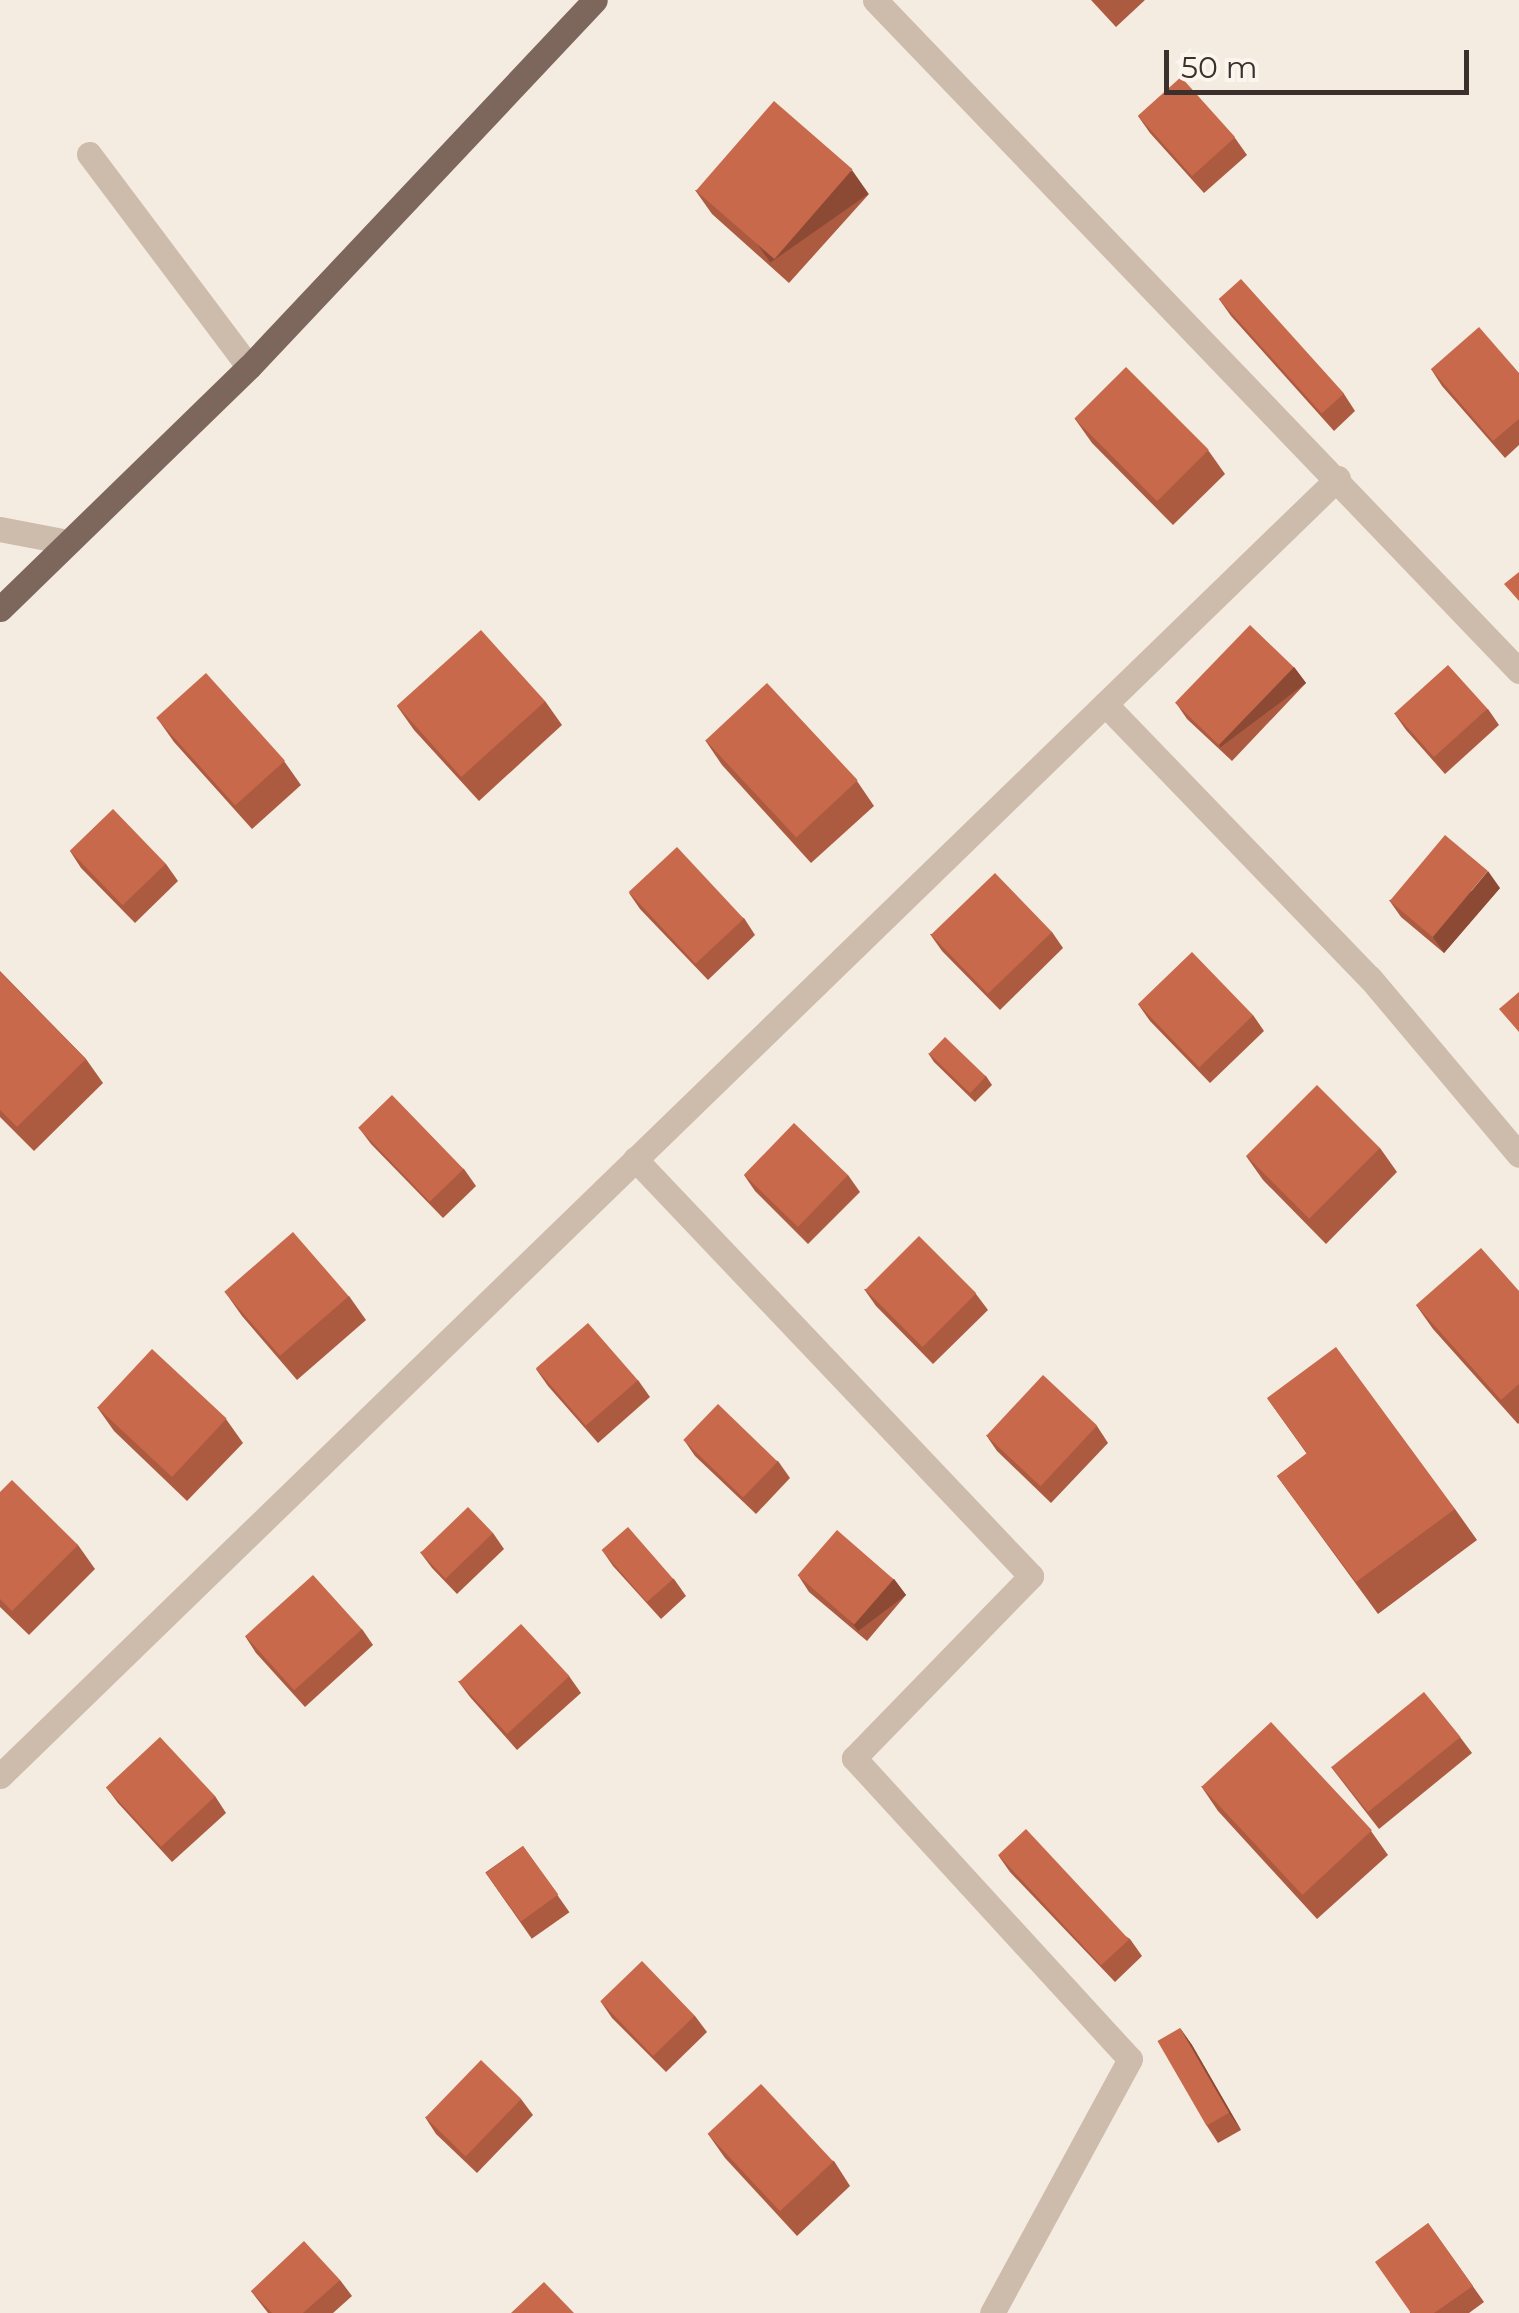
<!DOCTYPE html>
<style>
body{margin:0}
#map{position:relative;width:1519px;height:2313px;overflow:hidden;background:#f4ebe1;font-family:Montserrat,sans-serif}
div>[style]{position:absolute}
.minor>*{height:25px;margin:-12.5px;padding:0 12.5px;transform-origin:12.5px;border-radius:12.5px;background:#cdbbac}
.major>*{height:25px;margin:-12.5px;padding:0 12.5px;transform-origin:12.5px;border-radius:12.5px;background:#7d675c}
.wall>*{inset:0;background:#ac5a40;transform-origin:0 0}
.shaded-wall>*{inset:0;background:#8c4a34;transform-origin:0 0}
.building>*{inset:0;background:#c8694b;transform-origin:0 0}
span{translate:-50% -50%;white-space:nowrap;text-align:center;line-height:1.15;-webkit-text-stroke:8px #fbf5ee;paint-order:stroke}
.scale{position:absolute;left:1164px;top:50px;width:305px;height:45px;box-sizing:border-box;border:5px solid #3b302b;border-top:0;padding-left:12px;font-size:30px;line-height:35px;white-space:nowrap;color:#3b302b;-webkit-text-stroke:8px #fbf5ee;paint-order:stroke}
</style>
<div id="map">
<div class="minor">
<div style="left:875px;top:0;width:930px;rotate:46.18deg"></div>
<div style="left:89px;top:154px;width:266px;rotate:53.1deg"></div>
<div style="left:0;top:529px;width:69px;rotate:10.8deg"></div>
<div style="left:1105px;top:704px;width:381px;rotate:46deg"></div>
<div style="left:1370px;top:978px;width:231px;rotate:49.9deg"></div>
<div style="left:635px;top:1159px;width:575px;rotate:46.48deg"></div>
<div style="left:1031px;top:1576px;width:254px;rotate:134.2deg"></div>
<div style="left:854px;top:1758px;width:408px;rotate:47.5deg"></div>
<div style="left:1130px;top:2059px;width:289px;rotate:118.5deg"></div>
<div style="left:0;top:1776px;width:1864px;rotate:-44.13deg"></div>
</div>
<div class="major">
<div style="left:0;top:609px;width:347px;rotate:-44.2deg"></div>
<div style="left:249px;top:367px;width:504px;rotate:-46.69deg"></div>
</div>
<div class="wall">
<div style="clip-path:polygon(1091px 0,1145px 0,1116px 27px)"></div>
<div style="clip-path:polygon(1138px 116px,1235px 138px,1247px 155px,1204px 193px,1150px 133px)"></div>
<div style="clip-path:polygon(695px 190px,869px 194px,789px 283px,712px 214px)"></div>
<div style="clip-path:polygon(1219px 299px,1344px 394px,1355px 411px,1334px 431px,1231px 316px)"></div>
<div style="clip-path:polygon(1431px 369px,1519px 373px,1519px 445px,1505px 458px,1442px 386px)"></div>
<div style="clip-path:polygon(1075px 419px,1208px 450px,1225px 474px,1173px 525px,1092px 443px)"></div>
<div style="clip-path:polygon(1294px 667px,1306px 683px,1232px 761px,1187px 719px,1176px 703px)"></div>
<div style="clip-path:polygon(545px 701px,562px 725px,479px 801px,414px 730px,397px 706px)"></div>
<div style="clip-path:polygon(1488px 709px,1499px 725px,1445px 774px,1406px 730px,1394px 713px)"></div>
<div style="clip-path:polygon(157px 718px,284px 761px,301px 785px,252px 829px,174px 742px)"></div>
<div style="clip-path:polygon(705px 740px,857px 781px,874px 806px,811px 863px,722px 765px)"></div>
<div style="clip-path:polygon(70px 851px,166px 864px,178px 881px,135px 923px,81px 868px)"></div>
<div style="clip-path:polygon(1500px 888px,1444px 953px,1401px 917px,1389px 900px)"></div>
<div style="clip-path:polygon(629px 893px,744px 918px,755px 935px,708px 980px,640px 909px)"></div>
<div style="clip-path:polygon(1052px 932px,1063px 948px,1000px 1010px,942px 951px,930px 934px)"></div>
<div style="clip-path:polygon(0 971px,86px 1059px,103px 1083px,34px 1151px,0 1117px)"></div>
<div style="clip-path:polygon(1138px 1004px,1253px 1015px,1264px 1031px,1210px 1083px,1150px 1021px)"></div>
<div style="clip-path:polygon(928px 1053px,986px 1076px,992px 1085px,975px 1102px,934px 1062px)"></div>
<div style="clip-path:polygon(359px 1128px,464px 1169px,476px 1186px,443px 1218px,371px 1144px)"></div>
<div style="clip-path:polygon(1380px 1148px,1397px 1172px,1326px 1244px,1263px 1180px,1246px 1156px)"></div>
<div style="clip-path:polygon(744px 1175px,848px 1175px,860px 1192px,808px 1244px,755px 1191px)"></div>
<div style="clip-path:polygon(864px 1289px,976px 1294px,988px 1310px,933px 1364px,876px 1306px)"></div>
<div style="clip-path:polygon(1519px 1291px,1519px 1423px,1518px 1424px,1433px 1329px,1416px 1305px)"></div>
<div style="clip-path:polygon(225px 1292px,349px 1296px,366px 1320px,297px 1380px,242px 1316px)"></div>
<div style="clip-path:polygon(536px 1369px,638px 1380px,650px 1397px,598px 1443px,548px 1386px)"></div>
<div style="clip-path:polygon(1267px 1398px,1455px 1509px,1477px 1540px,1378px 1614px,1277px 1476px,1307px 1454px)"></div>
<div style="clip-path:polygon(97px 1407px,226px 1419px,243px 1443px,187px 1501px,114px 1431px)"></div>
<div style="clip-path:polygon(1097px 1426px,1108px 1443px,1051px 1503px,997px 1451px,986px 1435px)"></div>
<div style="clip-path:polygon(684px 1440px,778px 1461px,790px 1478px,756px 1514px,695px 1456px)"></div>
<div style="clip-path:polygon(0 1492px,78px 1545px,95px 1569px,29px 1635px,0 1607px)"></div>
<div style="clip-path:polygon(493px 1533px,504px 1549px,457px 1594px,432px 1568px,420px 1552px)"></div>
<div style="clip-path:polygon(602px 1550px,674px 1579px,686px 1596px,661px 1619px,613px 1566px)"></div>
<div style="clip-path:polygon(798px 1575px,894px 1579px,906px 1595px,867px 1641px,809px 1592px)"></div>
<div style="clip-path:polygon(362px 1629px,373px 1645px,305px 1707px,256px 1653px,245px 1636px)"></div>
<div style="clip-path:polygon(569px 1676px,581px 1693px,517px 1750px,470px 1697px,458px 1681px)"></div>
<div style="clip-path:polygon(1460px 1737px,1472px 1753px,1379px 1829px,1331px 1767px)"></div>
<div style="clip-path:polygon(1201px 1786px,1371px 1831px,1388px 1855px,1317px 1919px,1218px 1811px)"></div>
<div style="clip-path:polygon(106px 1787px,215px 1796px,226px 1813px,172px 1862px,118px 1803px)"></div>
<div style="left:523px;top:1846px;width:81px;height:46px;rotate:55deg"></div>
<div style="clip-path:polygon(998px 1855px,1130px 1939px,1142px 1956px,1115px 1982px,1010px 1872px)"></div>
<div style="clip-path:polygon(601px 2002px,695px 2016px,707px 2032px,666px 2072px,612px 2018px)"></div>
<div style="clip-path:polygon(1180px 2028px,1192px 2045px,1241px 2130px,1218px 2143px,1207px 2126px)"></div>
<div style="clip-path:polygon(521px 2099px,533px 2115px,477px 2173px,436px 2134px,425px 2117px)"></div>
<div style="clip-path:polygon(708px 2134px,834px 2161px,850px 2186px,797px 2236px,725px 2158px)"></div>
<div style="clip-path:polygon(1428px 2223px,1484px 2302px,1469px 2313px,1410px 2313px)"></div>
<div style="clip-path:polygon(340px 2280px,352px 2296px,333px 2313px,268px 2313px,251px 2291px)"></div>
</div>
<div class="shaded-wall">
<div style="left:852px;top:170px;width:29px;height:120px;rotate:55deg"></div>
<div style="left:1294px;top:667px;width:20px;height:107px;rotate:53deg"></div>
<div style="clip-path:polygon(1488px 871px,1500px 888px,1444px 953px,1433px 937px)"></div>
<div style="left:894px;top:1579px;width:20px;height:60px;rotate:53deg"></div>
<div style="clip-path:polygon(1180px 2028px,1192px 2045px,1241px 2130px,1229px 2113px)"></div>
</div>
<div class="building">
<div style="left:1181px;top:77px;width:81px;height:58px;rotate:48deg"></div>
<div style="left:774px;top:101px;width:104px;height:119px;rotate:41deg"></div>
<div style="left:1241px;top:279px;width:154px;height:30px;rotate:48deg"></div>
<div style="clip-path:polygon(1479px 327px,1519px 373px,1519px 419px,1493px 441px,1431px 369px)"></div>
<div style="left:1126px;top:367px;width:117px;height:73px;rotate:45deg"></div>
<div style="clip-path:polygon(1519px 572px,1519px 601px,1504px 584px)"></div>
<div style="left:1250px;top:625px;width:61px;height:108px;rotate:44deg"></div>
<div style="left:481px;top:630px;width:96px;height:113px;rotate:48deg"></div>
<div style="left:1448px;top:665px;width:59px;height:72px;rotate:48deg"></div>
<div style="left:206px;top:673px;width:118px;height:67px;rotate:48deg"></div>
<div style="left:767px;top:683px;width:133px;height:84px;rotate:47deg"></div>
<div style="left:113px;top:809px;width:76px;height:60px;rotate:46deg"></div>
<div style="left:1445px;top:835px;width:56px;height:86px;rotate:40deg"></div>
<div style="left:677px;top:847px;width:98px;height:66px;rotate:47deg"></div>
<div style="left:995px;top:873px;width:82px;height:89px;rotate:46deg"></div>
<div style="left:1192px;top:952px;width:88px;height:75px;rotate:46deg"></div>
<div style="clip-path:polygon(0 972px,86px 1059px,17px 1127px,0 1110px)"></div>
<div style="clip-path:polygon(1519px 992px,1519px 1032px,1499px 1009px)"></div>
<div style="left:945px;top:1037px;width:57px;height:23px;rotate:44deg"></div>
<div style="left:1317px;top:1085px;width:89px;height:100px;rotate:45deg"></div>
<div style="left:392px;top:1095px;width:103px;height:47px;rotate:46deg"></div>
<div style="left:794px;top:1123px;width:75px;height:72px;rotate:44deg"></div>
<div style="left:293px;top:1232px;width:85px;height:91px;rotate:49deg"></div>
<div style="left:919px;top:1236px;width:81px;height:76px;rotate:45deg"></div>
<div style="clip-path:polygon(1481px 1248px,1519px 1291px,1519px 1384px,1501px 1400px,1416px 1305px)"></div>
<div style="left:588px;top:1323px;width:76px;height:69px;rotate:49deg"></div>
<div style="clip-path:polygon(1336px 1347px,1455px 1509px,1356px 1582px,1277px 1476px,1307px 1453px,1267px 1398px)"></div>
<div style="left:152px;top:1349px;width:102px;height:80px;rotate:43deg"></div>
<div style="left:1043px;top:1375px;width:74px;height:83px;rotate:43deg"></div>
<div style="left:718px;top:1404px;width:83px;height:50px;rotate:44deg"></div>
<div style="clip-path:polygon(12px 1480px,78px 1545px,12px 1611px,0 1599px,0 1492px)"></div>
<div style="left:468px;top:1507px;width:36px;height:66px;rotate:46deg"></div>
<div style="left:628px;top:1527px;width:69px;height:35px;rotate:49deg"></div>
<div style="left:837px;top:1530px;width:75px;height:60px;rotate:41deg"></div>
<div style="left:313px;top:1575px;width:73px;height:91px;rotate:48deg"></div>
<div style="left:521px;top:1624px;width:71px;height:85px;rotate:47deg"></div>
<div style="left:1424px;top:1692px;width:58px;height:119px;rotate:51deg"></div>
<div style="left:1271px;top:1722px;width:148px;height:95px;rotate:47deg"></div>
<div style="left:160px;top:1737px;width:81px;height:74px;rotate:47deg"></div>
<div style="left:1026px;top:1829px;width:151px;height:38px;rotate:47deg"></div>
<div style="left:523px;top:1846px;width:60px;height:46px;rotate:54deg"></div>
<div style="left:642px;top:1961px;width:76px;height:58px;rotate:46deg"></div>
<div style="left:1180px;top:2028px;width:98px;height:26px;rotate:60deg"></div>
<div style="left:481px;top:2060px;width:56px;height:80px;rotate:44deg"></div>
<div style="left:761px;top:2084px;width:106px;height:73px;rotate:47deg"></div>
<div style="clip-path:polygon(1428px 2223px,1473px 2286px,1434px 2313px,1411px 2313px,1375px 2262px)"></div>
<div style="clip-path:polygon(304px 2241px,340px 2280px,303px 2313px,272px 2313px,251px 2291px)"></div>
<div style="clip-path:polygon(544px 2282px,574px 2313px,511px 2313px)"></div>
</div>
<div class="scale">50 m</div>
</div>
